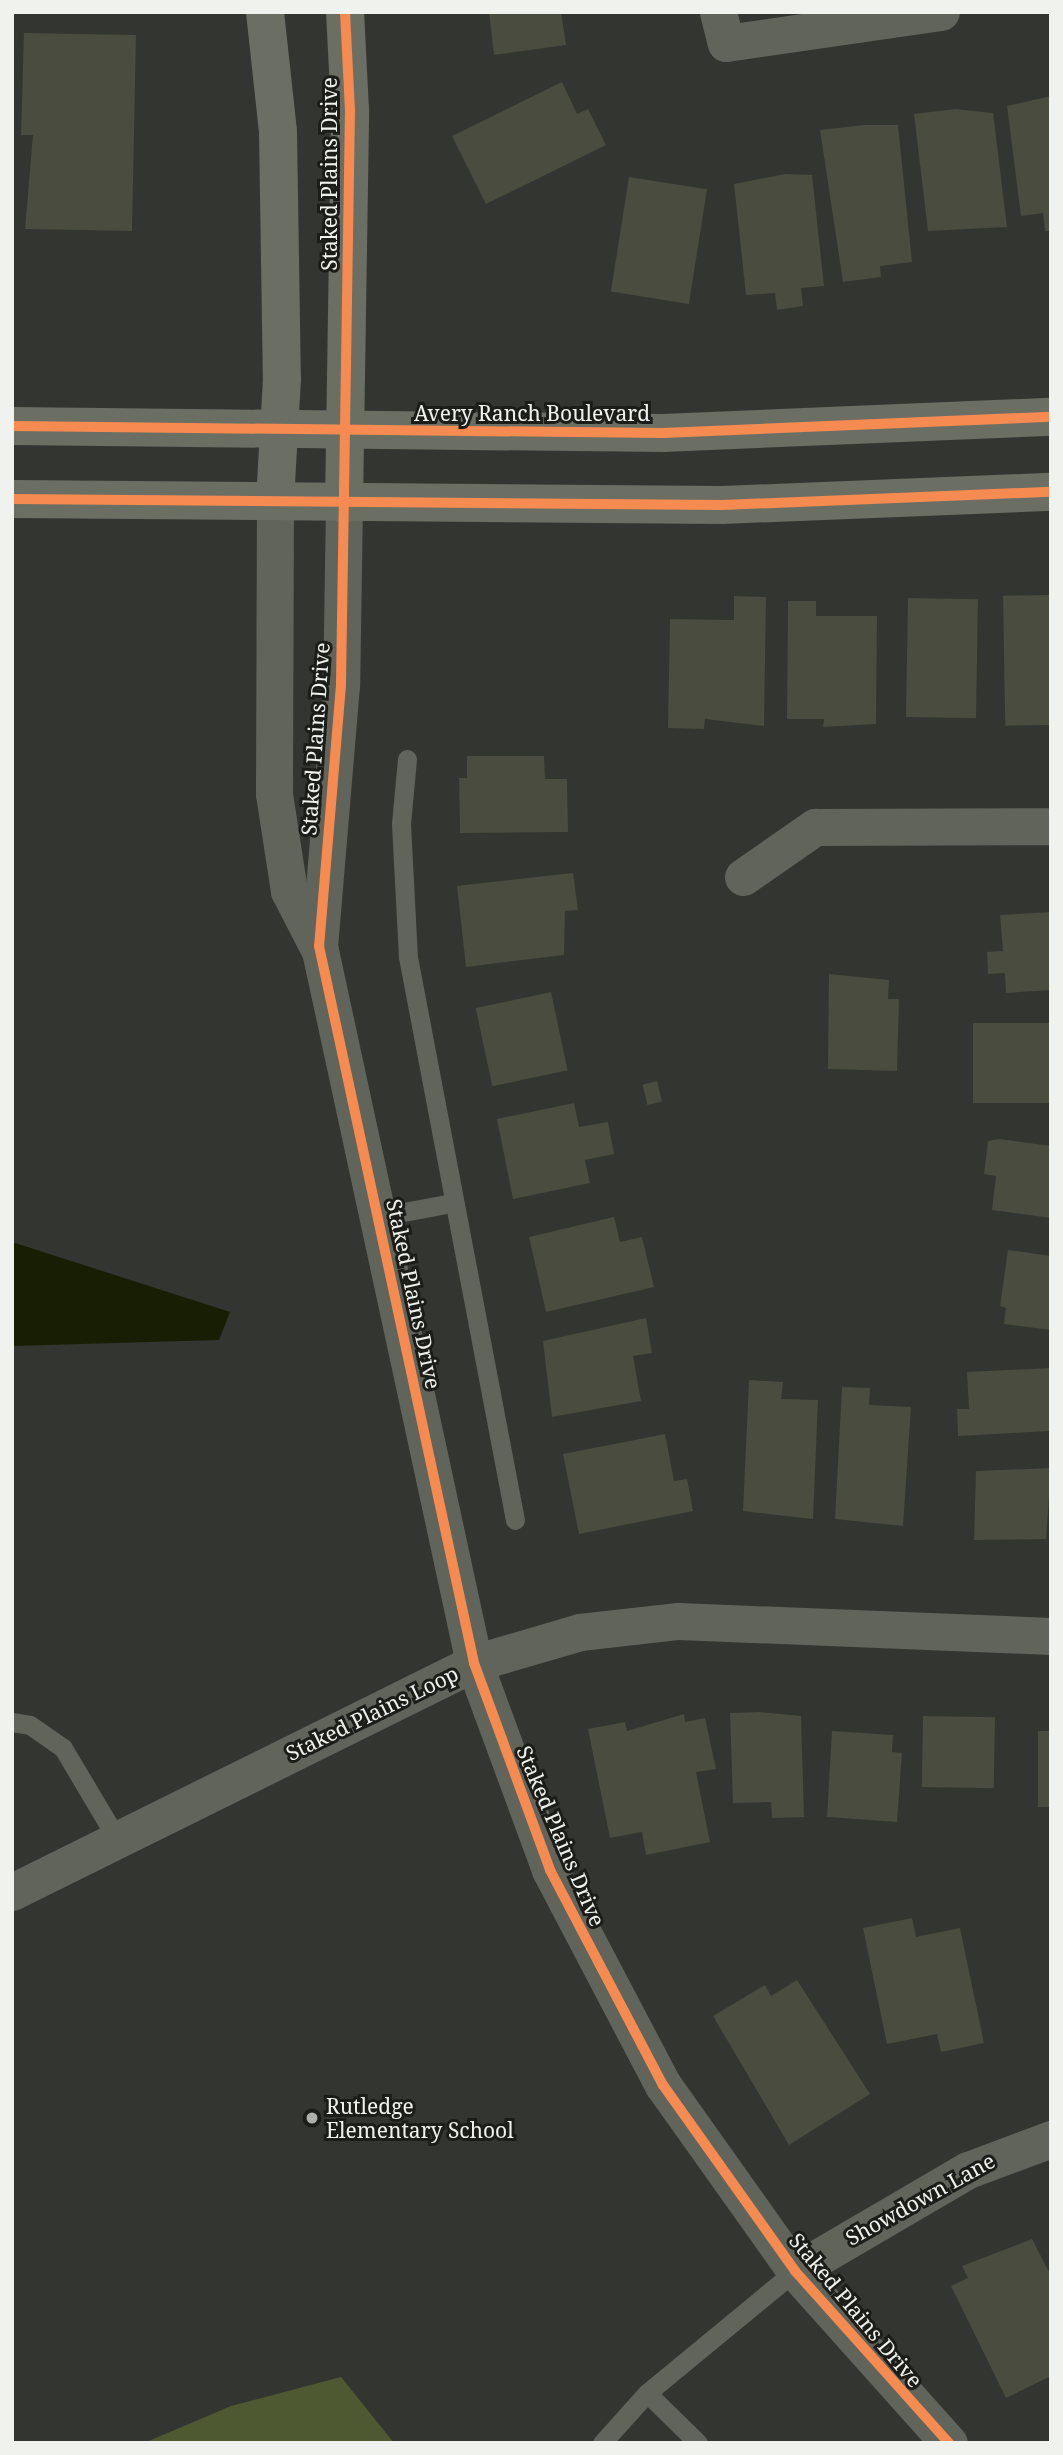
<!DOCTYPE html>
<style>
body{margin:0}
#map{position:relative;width:1063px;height:2455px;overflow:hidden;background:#333530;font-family:"Noto Serif",serif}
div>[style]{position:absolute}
.green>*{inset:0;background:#4f5931}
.water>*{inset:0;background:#171e04}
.building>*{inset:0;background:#494c3e;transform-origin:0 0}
.lane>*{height:19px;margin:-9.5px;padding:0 9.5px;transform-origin:9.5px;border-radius:9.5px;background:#61645a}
.street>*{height:37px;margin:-18.5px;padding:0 18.5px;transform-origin:18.5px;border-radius:18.5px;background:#61645a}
.secondary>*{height:38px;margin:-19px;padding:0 19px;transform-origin:19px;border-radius:19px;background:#6a6e63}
.cycleway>*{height:10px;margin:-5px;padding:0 5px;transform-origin:5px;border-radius:5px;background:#f68b52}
.dots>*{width:19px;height:19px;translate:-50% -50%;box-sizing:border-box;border:4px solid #1c1d19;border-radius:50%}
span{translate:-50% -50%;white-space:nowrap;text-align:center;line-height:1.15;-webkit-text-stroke:6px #1c1d19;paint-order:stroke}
.street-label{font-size:21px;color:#f0f2ed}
.poi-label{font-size:21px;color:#f0f2ed}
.left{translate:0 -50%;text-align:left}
.frame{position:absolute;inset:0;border:14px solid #f0f2ed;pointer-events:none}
</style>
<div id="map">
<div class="green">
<div style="clip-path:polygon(341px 2377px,394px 2443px,144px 2443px,231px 2406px)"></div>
</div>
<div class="water">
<div style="clip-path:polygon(12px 1242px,230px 1312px,219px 1340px,12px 1346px)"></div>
</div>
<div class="building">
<div style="clip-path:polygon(489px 12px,561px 12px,566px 45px,494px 55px)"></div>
<div style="clip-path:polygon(24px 33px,136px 35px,132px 231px,25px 229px,33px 135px,21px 135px)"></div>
<div style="clip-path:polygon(562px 82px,577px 114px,588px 109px,606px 145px,486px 204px,452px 136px)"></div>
<div style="clip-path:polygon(1051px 96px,1051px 231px,1045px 231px,1043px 213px,1021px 216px,1007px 106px)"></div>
<div style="clip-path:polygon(955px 109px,993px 113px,1007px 227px,928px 231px,914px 114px)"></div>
<div style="clip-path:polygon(864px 125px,898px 125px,912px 262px,880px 266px,881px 277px,843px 282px,820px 130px)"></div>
<div style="clip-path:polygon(785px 174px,812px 175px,824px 286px,801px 288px,803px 306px,777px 310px,775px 293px,746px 295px,734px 184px)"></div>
<div style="left:629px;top:177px;width:79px;height:116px;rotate:9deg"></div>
<div style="left:1049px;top:595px;width:130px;height:46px;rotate:89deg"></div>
<div style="clip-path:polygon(734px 596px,766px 597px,764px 726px,705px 719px,704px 729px,668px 728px,670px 619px,734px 620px)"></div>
<div style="left:908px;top:598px;width:70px;height:119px;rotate:1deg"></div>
<div style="clip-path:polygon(788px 601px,816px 601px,816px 616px,877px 616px,876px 724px,823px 727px,824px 719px,787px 719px)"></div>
<div style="clip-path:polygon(467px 756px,544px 756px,545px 779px,567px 779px,568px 832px,460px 833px,459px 778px,467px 778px)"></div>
<div style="clip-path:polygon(573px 873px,578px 910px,565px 911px,564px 955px,466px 967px,457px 886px)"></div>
<div style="clip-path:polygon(1051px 912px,1051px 990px,1006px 993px,1005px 973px,988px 974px,987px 952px,1003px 951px,1000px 915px)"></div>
<div style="clip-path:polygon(829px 974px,889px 980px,888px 999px,899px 999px,897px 1071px,828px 1069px)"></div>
<div style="left:551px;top:992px;width:80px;height:77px;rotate:78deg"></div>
<div style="left:1051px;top:1023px;width:80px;height:78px;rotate:90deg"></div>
<div style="left:657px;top:1081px;width:21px;height:15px;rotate:76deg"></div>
<div style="clip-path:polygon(574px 1103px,579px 1127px,608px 1122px,614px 1154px,585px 1160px,590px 1183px,513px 1199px,497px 1119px)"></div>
<div style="clip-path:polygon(999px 1139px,1051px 1146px,1051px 1218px,992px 1210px,996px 1176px,984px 1174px,988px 1141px)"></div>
<div style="clip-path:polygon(614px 1217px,620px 1242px,642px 1237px,654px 1287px,546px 1312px,529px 1237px)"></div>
<div style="clip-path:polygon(1008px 1250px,1051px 1256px,1051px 1330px,1004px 1324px,1006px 1308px,1000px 1306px)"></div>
<div style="clip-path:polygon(646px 1318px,652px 1353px,633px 1356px,641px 1401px,552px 1417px,543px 1341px)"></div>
<div style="clip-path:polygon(1051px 1368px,1049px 1431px,958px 1436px,957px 1409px,969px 1409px,967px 1372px)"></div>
<div style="clip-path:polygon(749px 1380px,783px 1382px,781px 1399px,818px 1400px,813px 1519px,743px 1511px)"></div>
<div style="clip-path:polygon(842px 1387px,870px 1388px,869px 1405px,911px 1407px,903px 1526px,835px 1519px)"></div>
<div style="clip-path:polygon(665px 1434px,674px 1481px,687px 1479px,693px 1511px,579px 1534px,563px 1454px)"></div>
<div style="clip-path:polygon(1051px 1468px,1046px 1539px,974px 1540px,976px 1471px)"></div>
<div style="clip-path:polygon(760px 1712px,801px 1716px,804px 1817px,772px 1818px,771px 1802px,733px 1803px,730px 1713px)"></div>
<div style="clip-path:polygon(684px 1714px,685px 1722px,705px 1718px,716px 1769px,696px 1772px,710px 1842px,646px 1855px,642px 1832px,610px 1838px,588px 1729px,625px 1722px,627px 1731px)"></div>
<div style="left:923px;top:1716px;width:72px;height:71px;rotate:1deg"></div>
<div style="clip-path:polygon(832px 1731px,893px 1735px,892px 1752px,902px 1753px,897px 1822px,827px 1817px)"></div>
<div style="left:1038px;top:1731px;width:13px;height:76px"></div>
<div style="clip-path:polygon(912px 1918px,916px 1937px,960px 1928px,984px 2043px,941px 2052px,937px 2034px,887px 2044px,863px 1928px)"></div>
<div style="clip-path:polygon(797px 1980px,870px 2094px,789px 2145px,713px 2016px,765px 1985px,771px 1996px)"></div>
<div style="clip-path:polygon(1032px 2239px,1051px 2276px,1051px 2376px,1006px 2398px,951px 2286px,968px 2278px,962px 2266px)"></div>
</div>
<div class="lane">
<div style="left:407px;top:759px;width:65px;rotate:95.3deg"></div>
<div style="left:401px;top:824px;width:133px;rotate:87deg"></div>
<div style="left:408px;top:957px;width:573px;rotate:79.24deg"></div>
<div style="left:377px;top:1217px;width:76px;rotate:-10.6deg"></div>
<div style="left:12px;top:1722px;width:18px;rotate:9deg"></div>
<div style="left:30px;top:1725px;width:40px;rotate:34.9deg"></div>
<div style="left:63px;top:1748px;width:106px;rotate:59.3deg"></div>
<div style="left:602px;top:2443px;width:67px;rotate:-48deg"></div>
<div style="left:698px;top:2443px;width:71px;rotate:-135.6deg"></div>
<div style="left:647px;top:2393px;width:192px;rotate:-39.5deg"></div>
</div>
<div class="street">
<div style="left:718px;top:12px;width:32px;rotate:76deg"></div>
<div style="left:726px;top:43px;width:217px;rotate:-8.2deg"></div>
<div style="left:275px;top:501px;width:293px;rotate:90.2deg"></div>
<div style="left:274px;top:794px;width:98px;rotate:81.2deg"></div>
<div style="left:289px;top:891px;width:68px;rotate:62.7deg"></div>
<div style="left:344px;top:504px;width:181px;rotate:90.9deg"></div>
<div style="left:341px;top:685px;width:262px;rotate:94.8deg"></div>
<div style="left:319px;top:946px;width:734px;rotate:77.8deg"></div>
<div style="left:474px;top:1663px;width:221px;rotate:69.8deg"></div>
<div style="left:550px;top:1870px;width:243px;rotate:62.3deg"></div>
<div style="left:663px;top:2085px;width:228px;rotate:54.6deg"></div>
<div style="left:795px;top:2271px;width:231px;rotate:48.2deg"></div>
<div style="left:743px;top:877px;width:88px;rotate:-34.8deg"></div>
<div style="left:815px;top:827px;width:236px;rotate:-0.2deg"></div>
<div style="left:12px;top:1892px;width:516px;rotate:-26.37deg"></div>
<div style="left:474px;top:1663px;width:110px;rotate:-16.3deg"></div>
<div style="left:580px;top:1632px;width:99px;rotate:-6.4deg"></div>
<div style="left:678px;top:1621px;width:373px;rotate:2.3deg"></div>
<div style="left:795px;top:2271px;width:200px;rotate:-30.3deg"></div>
<div style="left:968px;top:2170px;width:89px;rotate:-20.5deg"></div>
</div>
<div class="secondary">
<div style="left:265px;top:12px;width:121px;rotate:83.8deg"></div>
<div style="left:278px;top:132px;width:247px;rotate:89.1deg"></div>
<div style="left:282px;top:379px;width:122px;rotate:93.3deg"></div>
<div style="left:12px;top:426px;width:651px;rotate:0.62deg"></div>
<div style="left:663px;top:433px;width:388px;rotate:-2.4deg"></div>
<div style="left:12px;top:499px;width:710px;rotate:0.48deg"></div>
<div style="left:722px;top:505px;width:329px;rotate:-2.3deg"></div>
<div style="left:344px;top:504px;width:394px;rotate:-89.1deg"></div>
<div style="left:350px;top:110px;width:98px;rotate:-92.9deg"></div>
</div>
<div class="cycleway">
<div style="left:345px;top:12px;width:98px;rotate:87.1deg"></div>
<div style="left:350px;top:110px;width:575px;rotate:90.9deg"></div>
<div style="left:341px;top:685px;width:262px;rotate:94.8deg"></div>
<div style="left:319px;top:946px;width:734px;rotate:77.8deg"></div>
<div style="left:474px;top:1663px;width:221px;rotate:69.8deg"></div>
<div style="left:550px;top:1870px;width:243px;rotate:62.3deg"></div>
<div style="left:663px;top:2085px;width:228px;rotate:54.6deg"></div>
<div style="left:795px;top:2271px;width:231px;rotate:48.2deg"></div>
<div style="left:12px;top:426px;width:651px;rotate:0.62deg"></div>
<div style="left:663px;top:433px;width:388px;rotate:-2.4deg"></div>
<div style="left:12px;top:499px;width:710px;rotate:0.48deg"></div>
<div style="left:722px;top:505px;width:329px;rotate:-2.3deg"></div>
</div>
<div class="dots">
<div style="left:312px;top:2118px;background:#aeb0ab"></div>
</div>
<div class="street-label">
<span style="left:329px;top:174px;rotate:-90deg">Staked Plains Drive</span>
<span style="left:532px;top:413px">Avery Ranch Boulevard</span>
<span style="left:315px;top:739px;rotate:-86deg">Staked Plains Drive</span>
<span style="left:414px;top:1294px;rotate:78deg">Staked Plains Drive</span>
<span style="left:372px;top:1713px;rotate:-26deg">Staked Plains Loop</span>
<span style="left:561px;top:1836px;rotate:67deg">Staked Plains Drive</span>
<span style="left:920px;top:2199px;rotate:-29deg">Showdown Lane</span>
<span style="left:856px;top:2310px;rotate:50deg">Staked Plains Drive</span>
</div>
<div class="poi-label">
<span class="left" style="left:326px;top:2118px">Rutledge<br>Elementary School</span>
</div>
<div class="frame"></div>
</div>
